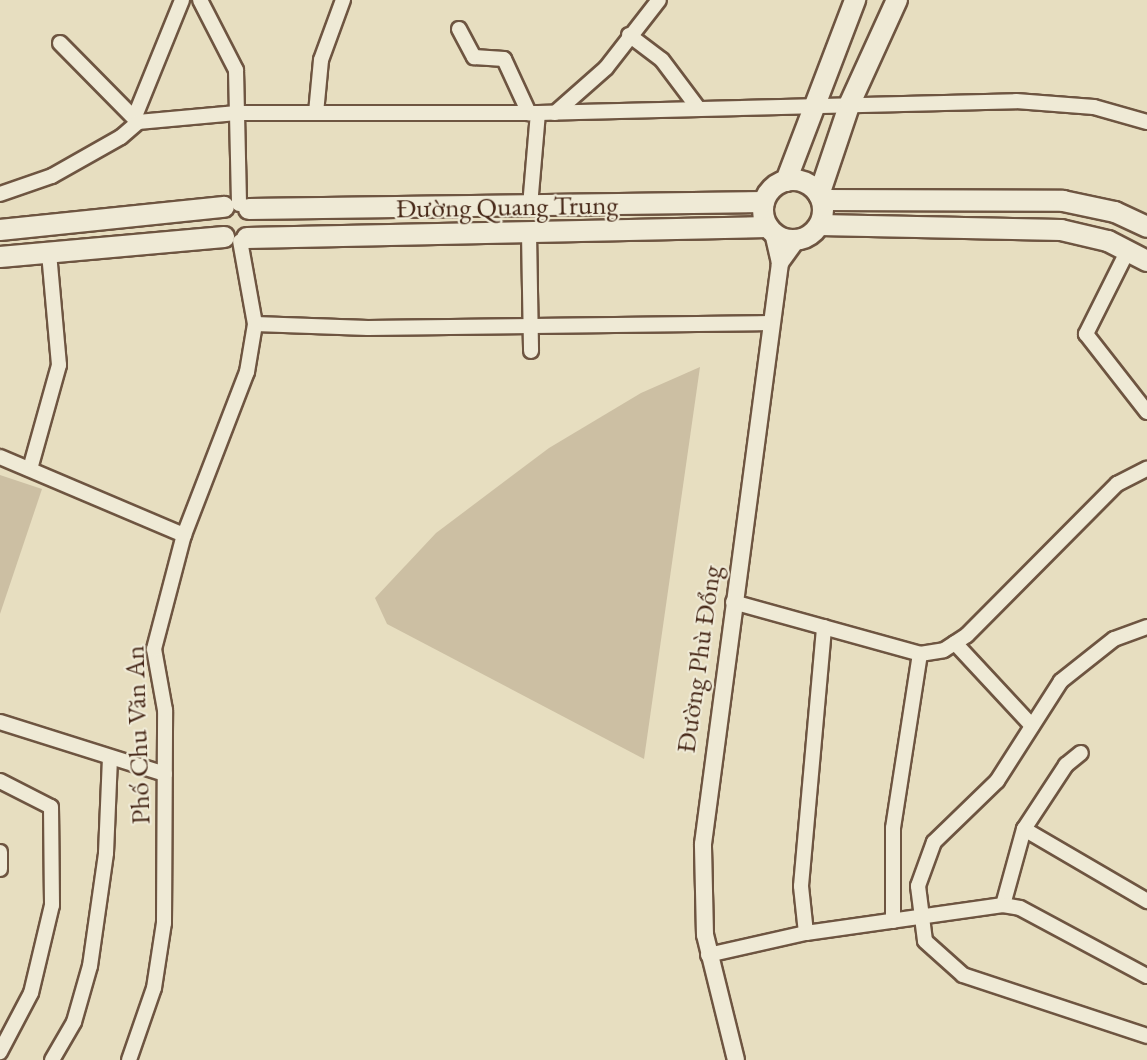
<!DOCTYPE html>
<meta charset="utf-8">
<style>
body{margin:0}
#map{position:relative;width:1147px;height:1060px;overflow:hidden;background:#e7dec0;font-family:"EB Garamond",serif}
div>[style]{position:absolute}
.green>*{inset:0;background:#ccbfa3}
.roads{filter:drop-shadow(2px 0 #6e5541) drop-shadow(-2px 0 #6e5541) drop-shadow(0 2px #6e5541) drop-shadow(0 -2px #6e5541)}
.minor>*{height:14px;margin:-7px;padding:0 7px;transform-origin:7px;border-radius:7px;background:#efead6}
.tertiary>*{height:16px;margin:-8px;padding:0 8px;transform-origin:8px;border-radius:8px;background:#efead6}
.secondary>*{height:20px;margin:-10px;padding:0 10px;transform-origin:10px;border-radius:10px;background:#efead6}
.secondary>.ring{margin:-10px;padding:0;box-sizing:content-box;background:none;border:20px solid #efead6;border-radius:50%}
span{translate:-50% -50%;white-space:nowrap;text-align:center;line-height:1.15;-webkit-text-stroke:4.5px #efead6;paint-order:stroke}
.street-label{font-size:27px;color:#462717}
</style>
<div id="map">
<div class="green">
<div style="clip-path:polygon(700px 367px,644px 759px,387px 624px,375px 598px,436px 533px,549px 448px,641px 393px)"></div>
<div style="clip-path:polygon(0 475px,42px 489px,0 614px)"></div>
</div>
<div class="roads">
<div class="minor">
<div style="left:200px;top:0;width:79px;rotate:62.8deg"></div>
<div style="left:236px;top:70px;width:134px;rotate:88.7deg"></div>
<div style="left:459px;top:29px;width:32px;rotate:62deg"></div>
<div style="left:474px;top:57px;width:30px;rotate:4deg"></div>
<div style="left:504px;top:59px;width:60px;rotate:65.2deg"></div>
<div style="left:629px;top:35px;width:41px;rotate:37.1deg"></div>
<div style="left:662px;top:60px;width:60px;rotate:53.1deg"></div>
<div style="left:60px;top:43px;width:111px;rotate:45.4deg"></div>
<div style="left:316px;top:113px;width:53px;rotate:-84.6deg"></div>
<div style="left:321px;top:60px;width:64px;rotate:-69.9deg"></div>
<div style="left:555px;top:113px;width:68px;rotate:-41.4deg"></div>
<div style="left:606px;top:68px;width:86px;rotate:-52.1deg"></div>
<div style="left:135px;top:116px;width:125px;rotate:-67.9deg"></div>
<div style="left:0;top:194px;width:55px;rotate:-19.1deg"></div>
<div style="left:52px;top:176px;width:79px;rotate:-29.5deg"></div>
<div style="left:121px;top:137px;width:23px;rotate:-41deg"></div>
<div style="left:138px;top:122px;width:99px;rotate:-5.2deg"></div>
<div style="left:237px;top:113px;width:301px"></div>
<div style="left:538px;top:113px;width:478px;rotate:-1.4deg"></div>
<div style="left:1016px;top:101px;width:78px;rotate:4.4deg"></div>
<div style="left:1094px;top:107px;width:55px;rotate:15.8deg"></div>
<div style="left:530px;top:206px;width:93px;rotate:-85.1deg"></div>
<div style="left:529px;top:233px;width:118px;rotate:89deg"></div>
<div style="left:1128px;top:250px;width:94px;rotate:116.6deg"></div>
<div style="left:1086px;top:334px;width:99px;rotate:52deg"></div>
<div style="left:255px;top:324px;width:113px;rotate:2deg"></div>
<div style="left:368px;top:328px;width:403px;rotate:-0.7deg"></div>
<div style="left:0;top:457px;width:200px;rotate:23deg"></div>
<div style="left:30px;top:469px;width:108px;rotate:-74.4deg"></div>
<div style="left:59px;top:365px;width:112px;rotate:-95.1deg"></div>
<div style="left:733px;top:602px;width:194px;rotate:15.5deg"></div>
<div style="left:920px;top:654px;width:24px;rotate:-9deg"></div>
<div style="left:944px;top:650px;width:27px;rotate:-33deg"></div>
<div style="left:967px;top:635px;width:213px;rotate:-45.2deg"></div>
<div style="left:1117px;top:484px;width:34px;rotate:-27deg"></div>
<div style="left:1147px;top:627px;width:35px;rotate:160deg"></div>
<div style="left:1114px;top:639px;width:68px;rotate:141.6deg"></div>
<div style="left:1061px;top:681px;width:119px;rotate:122.6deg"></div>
<div style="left:997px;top:781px;width:88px;rotate:135.9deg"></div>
<div style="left:934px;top:842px;width:47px;rotate:110deg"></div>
<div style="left:918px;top:886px;width:55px;rotate:82.7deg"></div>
<div style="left:925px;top:941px;width:51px;rotate:41.8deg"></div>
<div style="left:963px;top:975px;width:194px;rotate:18.3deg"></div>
<div style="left:955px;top:643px;width:113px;rotate:47.1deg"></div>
<div style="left:0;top:722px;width:173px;rotate:17.5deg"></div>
<div style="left:0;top:781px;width:57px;rotate:27deg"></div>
<div style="left:51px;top:807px;width:98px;rotate:89.4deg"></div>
<div style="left:52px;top:905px;width:90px;rotate:103.4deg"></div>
<div style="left:31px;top:993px;width:67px;rotate:117.7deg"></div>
<div style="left:1024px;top:829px;width:143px;rotate:30.3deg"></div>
<div style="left:0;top:852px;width:17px;rotate:90deg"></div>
<div style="left:1003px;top:905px;width:79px;rotate:-74.6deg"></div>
<div style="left:1024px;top:829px;width:77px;rotate:-56.7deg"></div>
<div style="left:1066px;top:765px;width:19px;rotate:-39deg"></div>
<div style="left:893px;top:921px;width:93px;rotate:-90deg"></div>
<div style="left:893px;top:828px;width:176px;rotate:-81.2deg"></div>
<div style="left:806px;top:933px;width:47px;rotate:-96.1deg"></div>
<div style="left:801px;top:886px;width:260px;rotate:-84.9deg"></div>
<div style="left:708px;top:955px;width:100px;rotate:-12.7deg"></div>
<div style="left:806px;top:933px;width:199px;rotate:-8.1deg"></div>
<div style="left:1003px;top:905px;width:17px;rotate:10deg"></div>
<div style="left:1020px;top:908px;width:144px;rotate:28.2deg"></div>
<div style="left:52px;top:1060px;width:44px;rotate:-59.9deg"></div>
<div style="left:74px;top:1022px;width:58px;rotate:-74.1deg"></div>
<div style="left:90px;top:966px;width:114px;rotate:-81.9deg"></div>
<div style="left:106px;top:853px;width:94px;rotate:-87.6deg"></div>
<div style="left:129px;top:1060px;width:76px;rotate:-70.9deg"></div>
<div style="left:154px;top:988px;width:66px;rotate:-81.3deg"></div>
<div style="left:164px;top:923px;width:213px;rotate:-89.7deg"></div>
<div style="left:165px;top:710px;width:62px;rotate:-100.2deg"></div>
<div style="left:154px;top:649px;width:118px;rotate:-75.3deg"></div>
<div style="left:184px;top:535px;width:175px;rotate:-68.9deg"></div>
<div style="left:247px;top:372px;width:49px;rotate:-80.5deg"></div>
<div style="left:255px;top:324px;width:84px;rotate:-100.2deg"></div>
</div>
<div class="tertiary">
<div style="left:780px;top:263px;width:29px;rotate:-54deg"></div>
<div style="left:736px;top:1060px;width:129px;rotate:-103.9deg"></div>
<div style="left:705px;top:935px;width:91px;rotate:-91.3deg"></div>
<div style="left:703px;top:844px;width:586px;rotate:-82.45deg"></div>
<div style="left:780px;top:263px;width:31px;rotate:-103deg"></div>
</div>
<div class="secondary">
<div class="ring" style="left:763px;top:180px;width:40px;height:40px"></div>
<div style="left:786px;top:181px;width:194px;rotate:-69.1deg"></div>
<div style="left:819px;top:195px;width:97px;rotate:-71.4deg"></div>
<div style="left:850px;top:103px;width:113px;rotate:-65.5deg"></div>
<div style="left:822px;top:200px;width:241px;rotate:0.2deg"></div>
<div style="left:1063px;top:201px;width:53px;rotate:11.9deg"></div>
<div style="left:1115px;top:212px;width:35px;rotate:25deg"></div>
<div style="left:249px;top:209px;width:515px;rotate:-0.78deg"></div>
<div style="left:820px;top:225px;width:241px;rotate:1.2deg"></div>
<div style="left:1061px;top:230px;width:48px;rotate:13.2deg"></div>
<div style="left:1108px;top:241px;width:44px;rotate:27.1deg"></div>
<div style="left:0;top:230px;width:225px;rotate:-5.9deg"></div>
<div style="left:247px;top:238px;width:521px;rotate:-1.21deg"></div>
<div style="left:0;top:257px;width:225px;rotate:-5.1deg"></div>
</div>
</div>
<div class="street-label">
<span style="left:507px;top:206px;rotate:-1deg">Đường Quang Trung</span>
<span style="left:698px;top:659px;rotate:-82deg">Đường Phù Đổng</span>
<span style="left:137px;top:735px;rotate:-92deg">Phố Chu Văn An</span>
</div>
</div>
